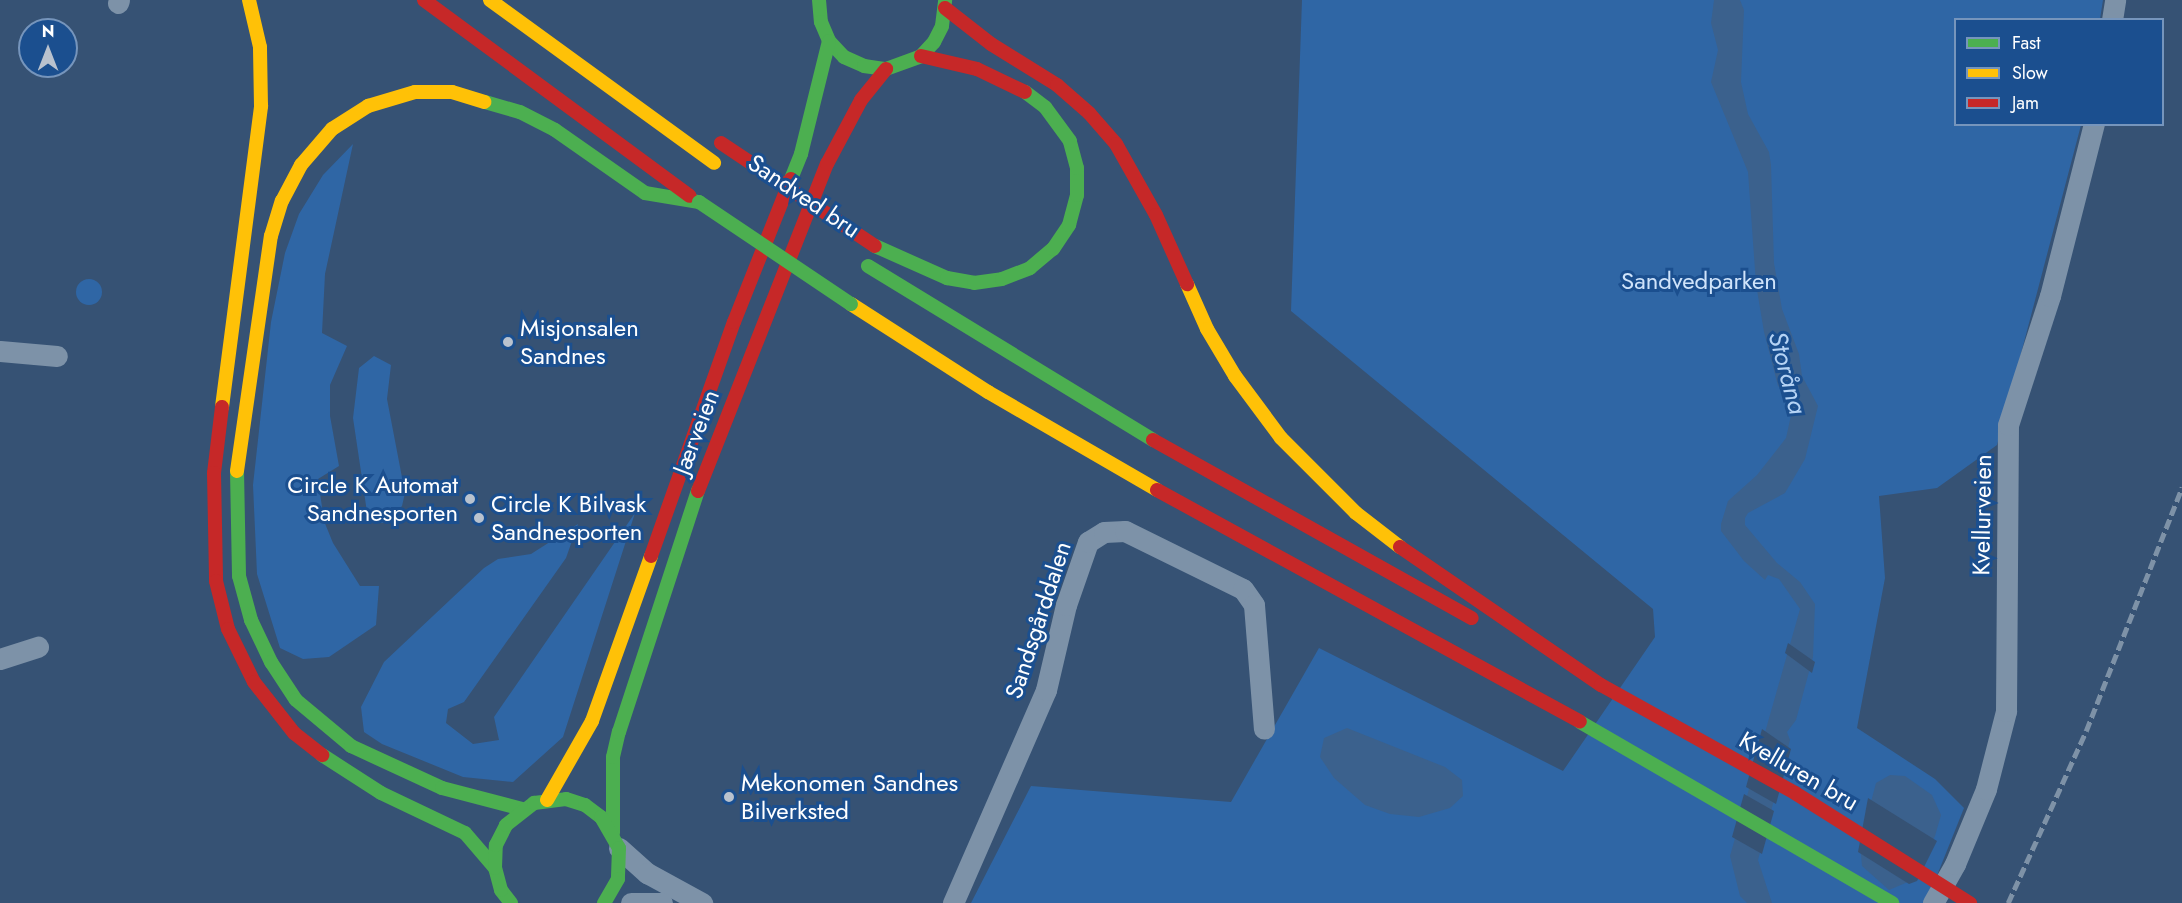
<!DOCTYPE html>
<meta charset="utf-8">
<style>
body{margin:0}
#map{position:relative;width:2182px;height:903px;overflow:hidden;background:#365274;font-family:Jost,sans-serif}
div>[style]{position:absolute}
.green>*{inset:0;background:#2f66a5}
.round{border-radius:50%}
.water>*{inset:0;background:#3b618d}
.pier>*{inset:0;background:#365274}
.street>*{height:21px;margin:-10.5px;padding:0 10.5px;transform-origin:10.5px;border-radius:10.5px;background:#7d92a8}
.fast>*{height:14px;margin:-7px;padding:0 7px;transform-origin:7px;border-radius:7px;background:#4caf50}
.slow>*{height:14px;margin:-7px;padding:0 7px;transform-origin:7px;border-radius:7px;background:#ffc107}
.jam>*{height:14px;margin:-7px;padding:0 7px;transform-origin:7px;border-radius:7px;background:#c62828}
.rail>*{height:4.5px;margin-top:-2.25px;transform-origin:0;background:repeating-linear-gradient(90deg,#7e92a7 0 10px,transparent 0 14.5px)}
.fast-bridge>*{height:14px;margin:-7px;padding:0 7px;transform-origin:7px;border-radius:7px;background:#4caf50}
.jam-bridge>*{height:14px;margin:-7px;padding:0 7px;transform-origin:7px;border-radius:7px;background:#c62828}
.dots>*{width:16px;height:16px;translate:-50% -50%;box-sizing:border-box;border:3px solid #1b4f8f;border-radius:50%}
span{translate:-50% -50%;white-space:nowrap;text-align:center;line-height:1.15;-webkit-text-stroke:6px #1b4f8f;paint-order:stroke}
.street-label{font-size:24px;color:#fff}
.park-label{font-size:24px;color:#cfe3fa}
.poi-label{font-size:24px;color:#fff}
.left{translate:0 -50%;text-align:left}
.right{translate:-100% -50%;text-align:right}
.water-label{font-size:26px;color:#b5d3f5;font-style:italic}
.legend{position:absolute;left:1954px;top:18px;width:210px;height:108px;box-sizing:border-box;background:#1b4f8f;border:2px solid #7695bc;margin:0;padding:8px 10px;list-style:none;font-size:18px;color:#fff}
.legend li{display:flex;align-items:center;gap:12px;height:30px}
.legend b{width:30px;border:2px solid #7695bc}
.north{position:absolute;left:18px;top:18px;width:60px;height:60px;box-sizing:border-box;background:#1b4f8f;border:2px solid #7695bc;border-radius:50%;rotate:0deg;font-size:16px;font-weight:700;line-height:24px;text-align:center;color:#fff}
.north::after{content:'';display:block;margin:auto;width:21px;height:27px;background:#b9c2ce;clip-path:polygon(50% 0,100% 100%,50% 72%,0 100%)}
</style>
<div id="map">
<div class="green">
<div style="clip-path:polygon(1302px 0,2103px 0,2100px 19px,1956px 20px,1956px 124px,2081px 125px,1997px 445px,1937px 488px,1879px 496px,1885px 578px,1857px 728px,1935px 779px,1964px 808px,1926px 903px,971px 903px,1031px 786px,1231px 802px,1319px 648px,1563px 771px,1655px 637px,1653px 609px,1291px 311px)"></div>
<div style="clip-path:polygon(353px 144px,325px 274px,322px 333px,347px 346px,330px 385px,330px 416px,339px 466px,318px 479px,324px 521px,333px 543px,360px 586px,379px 586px,376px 625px,329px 657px,303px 659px,280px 648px,257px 574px,253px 485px,271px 322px,285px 253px,299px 214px,323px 175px)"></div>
<div class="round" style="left:76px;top:279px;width:26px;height:26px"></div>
<div style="clip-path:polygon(374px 356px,391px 365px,387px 399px,405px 493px,402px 506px,385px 523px,373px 522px,367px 512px,353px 418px,359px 368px)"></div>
<div style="clip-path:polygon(635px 513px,563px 737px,513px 782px,463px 777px,382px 744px,364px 732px,361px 707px,384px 662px,484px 568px,498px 559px,531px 554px,578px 524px,566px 558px,464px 702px,448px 709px,446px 723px,473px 744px,499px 740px,494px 717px)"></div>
</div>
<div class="water">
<div style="clip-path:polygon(1714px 0,1740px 0,1744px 10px,1741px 82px,1748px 114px,1769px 152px,1771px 165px,1774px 263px,1782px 309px,1799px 354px,1802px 376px,1818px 406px,1805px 459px,1785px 493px,1748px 513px,1745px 518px,1745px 525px,1777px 563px,1800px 582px,1815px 604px,1813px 657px,1796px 720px,1787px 732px,1790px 740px,1758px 860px,1772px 903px,1747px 903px,1740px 896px,1730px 856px,1800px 609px,1779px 579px,1768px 575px,1765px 580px,1744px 561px,1721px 531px,1721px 524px,1728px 501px,1757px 475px,1786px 438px,1794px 402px,1778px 386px,1764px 332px,1756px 284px,1748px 172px,1711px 82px,1718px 50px,1711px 23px)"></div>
<div style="clip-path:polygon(1347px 728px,1445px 767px,1462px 780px,1463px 796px,1450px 808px,1419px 817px,1390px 814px,1365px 805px,1334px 778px,1320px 757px,1324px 738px)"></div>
<div style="clip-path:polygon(1890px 775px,1905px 776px,1932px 795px,1941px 815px,1935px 836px,1915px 879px,1889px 890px,1862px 866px,1860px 843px,1876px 783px)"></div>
</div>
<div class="pier">
<div style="clip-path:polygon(1788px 643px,1815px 662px,1812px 673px,1785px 653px)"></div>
<div style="clip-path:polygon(1762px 729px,1791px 749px,1776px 804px,1746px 787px)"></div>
<div style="clip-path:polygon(1744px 794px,1774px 811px,1762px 854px,1732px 837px)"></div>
<div style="clip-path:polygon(1868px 798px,1937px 841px,1917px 881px,1909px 884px,1858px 852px)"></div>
</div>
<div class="street">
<div style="left:118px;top:3px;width:3px;rotate:-72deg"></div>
<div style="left:2112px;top:20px;width:20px;rotate:-81deg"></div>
<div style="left:0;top:351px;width:57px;rotate:5deg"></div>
<div style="left:0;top:659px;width:40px;rotate:-18deg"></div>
<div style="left:619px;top:848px;width:38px;rotate:42deg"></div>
<div style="left:647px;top:873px;width:63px;rotate:28.6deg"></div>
<div style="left:631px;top:903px;width:31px"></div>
<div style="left:953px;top:903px;width:232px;rotate:-66.4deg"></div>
<div style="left:1046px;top:690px;width:87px;rotate:-76.8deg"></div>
<div style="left:1066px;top:605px;width:67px;rotate:-70.8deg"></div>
<div style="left:1088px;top:542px;width:19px;rotate:-32deg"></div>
<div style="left:1104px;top:532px;width:21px;rotate:-3deg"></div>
<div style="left:1125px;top:531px;width:131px;rotate:26.2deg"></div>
<div style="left:1243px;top:589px;width:19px;rotate:55deg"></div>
<div style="left:1254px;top:605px;width:124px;rotate:85.4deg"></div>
<div style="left:1933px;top:903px;width:45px;rotate:-60.6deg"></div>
<div style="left:1955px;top:864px;width:81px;rotate:-67.5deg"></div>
<div style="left:1986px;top:789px;width:81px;rotate:-75.6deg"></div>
<div style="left:2006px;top:711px;width:286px;rotate:-89.6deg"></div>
<div style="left:2008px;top:425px;width:136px;rotate:-72deg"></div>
<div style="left:2050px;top:296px;width:178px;rotate:-75.7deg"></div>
</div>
<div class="fast">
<div style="left:819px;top:0;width:22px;rotate:85deg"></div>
<div style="left:821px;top:22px;width:21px;rotate:67deg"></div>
<div style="left:829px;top:41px;width:22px;rotate:47deg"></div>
<div style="left:844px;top:57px;width:22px;rotate:24deg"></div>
<div style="left:864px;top:66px;width:22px;rotate:8deg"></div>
<div style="left:886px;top:69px;width:37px;rotate:-20deg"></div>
<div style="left:921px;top:56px;width:19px;rotate:-47deg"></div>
<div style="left:934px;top:42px;width:18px;rotate:-63deg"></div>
<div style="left:942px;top:26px;width:26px;rotate:-83deg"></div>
<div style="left:485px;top:102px;width:36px;rotate:16deg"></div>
<div style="left:520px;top:112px;width:39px;rotate:27deg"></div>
<div style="left:555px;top:130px;width:110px;rotate:35deg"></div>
<div style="left:645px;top:193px;width:55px;rotate:9.5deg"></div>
<div style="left:791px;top:179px;width:27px;rotate:-68deg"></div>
<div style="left:801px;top:154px;width:116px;rotate:-76.1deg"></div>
<div style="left:875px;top:246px;width:79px;rotate:24deg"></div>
<div style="left:947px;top:278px;width:27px;rotate:10deg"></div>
<div style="left:974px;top:283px;width:28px;rotate:-8deg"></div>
<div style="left:1002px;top:279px;width:30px;rotate:-21deg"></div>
<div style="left:1030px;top:268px;width:30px;rotate:-40deg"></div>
<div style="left:1053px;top:249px;width:29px;rotate:-56deg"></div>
<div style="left:1069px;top:225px;width:31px;rotate:-75deg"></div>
<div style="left:1077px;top:195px;width:27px;rotate:-90deg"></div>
<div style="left:1077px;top:168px;width:28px;rotate:-105deg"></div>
<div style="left:1070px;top:141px;width:42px;rotate:-126.3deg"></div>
<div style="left:1045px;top:107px;width:25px;rotate:-143deg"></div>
<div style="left:868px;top:266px;width:334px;rotate:31.4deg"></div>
<div style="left:237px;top:471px;width:105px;rotate:88.9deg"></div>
<div style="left:239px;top:576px;width:46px;rotate:74.7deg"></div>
<div style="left:251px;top:620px;width:47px;rotate:64.5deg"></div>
<div style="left:271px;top:662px;width:45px;rotate:56.7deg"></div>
<div style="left:296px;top:700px;width:72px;rotate:39.9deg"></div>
<div style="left:351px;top:746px;width:100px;rotate:24.8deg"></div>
<div style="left:442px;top:788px;width:83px;rotate:14.7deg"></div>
<div style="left:1580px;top:722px;width:361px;rotate:30.1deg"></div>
<div style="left:322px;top:755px;width:70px;rotate:32.8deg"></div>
<div style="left:381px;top:793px;width:93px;rotate:25.5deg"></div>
<div style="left:465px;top:833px;width:46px;rotate:49.4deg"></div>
<div style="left:613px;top:833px;width:76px;rotate:-90deg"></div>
<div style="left:613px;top:757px;width:26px;rotate:-77deg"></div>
<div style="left:619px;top:732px;width:254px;rotate:-71.9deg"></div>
<div style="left:511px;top:903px;width:16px;rotate:-128deg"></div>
<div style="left:501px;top:890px;width:23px;rotate:-105deg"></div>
<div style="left:495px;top:868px;width:23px;rotate:-88deg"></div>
<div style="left:496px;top:845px;width:22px;rotate:-63deg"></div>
<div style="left:506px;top:825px;width:36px;rotate:-38deg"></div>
<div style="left:534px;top:803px;width:32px;rotate:-7deg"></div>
<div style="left:566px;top:799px;width:20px;rotate:18deg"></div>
<div style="left:585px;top:805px;width:20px;rotate:37deg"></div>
<div style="left:601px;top:817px;width:36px;rotate:60deg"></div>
<div style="left:619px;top:848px;width:31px;rotate:92deg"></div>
<div style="left:618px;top:879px;width:28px;rotate:120deg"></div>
</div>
<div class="slow">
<div style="left:490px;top:0;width:277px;rotate:36deg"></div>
<div style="left:1187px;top:284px;width:49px;rotate:66deg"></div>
<div style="left:1207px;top:329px;width:55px;rotate:59.2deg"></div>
<div style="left:1235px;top:376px;width:77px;rotate:53.4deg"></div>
<div style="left:1281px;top:438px;width:106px;rotate:45deg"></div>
<div style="left:1356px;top:513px;width:56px;rotate:37.7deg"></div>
<div style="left:851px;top:304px;width:163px;rotate:32.7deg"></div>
<div style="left:988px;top:392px;width:195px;rotate:30.1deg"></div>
<div style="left:222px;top:407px;width:304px;rotate:-82.6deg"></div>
<div style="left:261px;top:106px;width:59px;rotate:-91deg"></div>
<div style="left:260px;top:47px;width:48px;rotate:-103.2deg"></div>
<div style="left:237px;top:471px;width:237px;rotate:-81.8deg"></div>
<div style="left:271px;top:236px;width:37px;rotate:-73deg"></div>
<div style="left:282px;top:201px;width:41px;rotate:-62.2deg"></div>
<div style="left:301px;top:165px;width:48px;rotate:-49.3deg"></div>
<div style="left:332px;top:129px;width:43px;rotate:-32.6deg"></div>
<div style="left:368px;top:106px;width:49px;rotate:-16.6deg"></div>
<div style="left:415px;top:92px;width:37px"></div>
<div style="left:452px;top:92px;width:34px;rotate:17deg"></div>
<div style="left:547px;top:800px;width:91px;rotate:-60.3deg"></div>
<div style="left:592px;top:721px;width:175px;rotate:-70.3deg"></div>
</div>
<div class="jam">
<div style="left:424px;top:0;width:330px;rotate:36.4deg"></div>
<div style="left:945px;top:8px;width:58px;rotate:38deg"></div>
<div style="left:991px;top:44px;width:78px;rotate:31.8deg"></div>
<div style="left:1057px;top:85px;width:43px;rotate:41.2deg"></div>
<div style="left:1089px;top:113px;width:41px;rotate:48.9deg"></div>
<div style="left:1116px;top:144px;width:81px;rotate:60.6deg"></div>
<div style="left:1156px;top:215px;width:76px;rotate:65.8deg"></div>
<div style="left:921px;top:56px;width:57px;rotate:13.1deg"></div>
<div style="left:977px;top:69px;width:53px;rotate:25.6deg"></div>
<div style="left:222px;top:407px;width:66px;rotate:96.9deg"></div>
<div style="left:214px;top:473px;width:108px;rotate:88.9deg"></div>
<div style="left:216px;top:581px;width:49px;rotate:76deg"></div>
<div style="left:228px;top:629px;width:59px;rotate:63.9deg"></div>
<div style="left:254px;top:682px;width:65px;rotate:51.9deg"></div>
<div style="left:294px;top:733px;width:36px;rotate:38deg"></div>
<div style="left:1153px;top:440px;width:365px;rotate:29.2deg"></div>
<div style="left:1157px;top:490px;width:482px;rotate:28.7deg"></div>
<div style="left:698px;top:491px;width:352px;rotate:-68.5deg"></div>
<div style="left:827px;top:164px;width:72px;rotate:-62deg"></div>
<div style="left:861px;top:100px;width:40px;rotate:-51deg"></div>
<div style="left:1400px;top:547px;width:244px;rotate:34.5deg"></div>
<div style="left:651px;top:556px;width:248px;rotate:-70.5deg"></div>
<div style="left:734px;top:322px;width:154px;rotate:-68.3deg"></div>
</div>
<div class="rail">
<div style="left:2008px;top:903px;width:189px;rotate:-65.6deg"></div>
<div style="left:2086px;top:731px;width:262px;rotate:-68.5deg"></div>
</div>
<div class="fast-bridge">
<div style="left:699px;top:202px;width:183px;rotate:33.9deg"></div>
</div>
<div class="jam-bridge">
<div style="left:721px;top:143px;width:185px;rotate:33.8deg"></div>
<div style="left:1601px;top:685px;width:222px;rotate:29.1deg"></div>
<div style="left:1795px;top:793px;width:207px;rotate:32.2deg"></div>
</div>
<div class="dots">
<div style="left:508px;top:342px;background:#b9c2ce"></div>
<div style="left:470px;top:499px;background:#b9c2ce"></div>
<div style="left:479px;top:518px;background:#b9c2ce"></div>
<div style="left:729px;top:797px;background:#b9c2ce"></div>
</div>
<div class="street-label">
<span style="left:804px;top:196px;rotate:34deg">Sandved bru</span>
<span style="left:696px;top:432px;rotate:-69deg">Jærveien</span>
<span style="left:1982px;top:515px;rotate:-89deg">Kvellurveien</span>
<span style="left:1038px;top:620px;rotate:-72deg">Sandsgårddalen</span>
<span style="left:1799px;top:771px;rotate:30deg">Kvelluren bru</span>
</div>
<div class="park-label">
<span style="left:1699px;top:281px">Sandvedparken</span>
</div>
<div class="poi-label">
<span class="left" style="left:520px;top:342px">Misjonsalen<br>Sandnes</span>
<span class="right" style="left:458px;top:499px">Circle K Automat<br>Sandnesporten</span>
<span class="left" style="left:491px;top:518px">Circle K Bilvask<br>Sandnesporten</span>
<span class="left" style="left:741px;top:797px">Mekonomen Sandnes<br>Bilverksted</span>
</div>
<div class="water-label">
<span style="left:1787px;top:373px;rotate:75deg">Storåna</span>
</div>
<ul class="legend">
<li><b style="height:8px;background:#4caf50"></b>Fast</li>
<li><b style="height:8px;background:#ffc107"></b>Slow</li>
<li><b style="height:8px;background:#c62828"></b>Jam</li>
</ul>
<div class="north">N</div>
</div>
